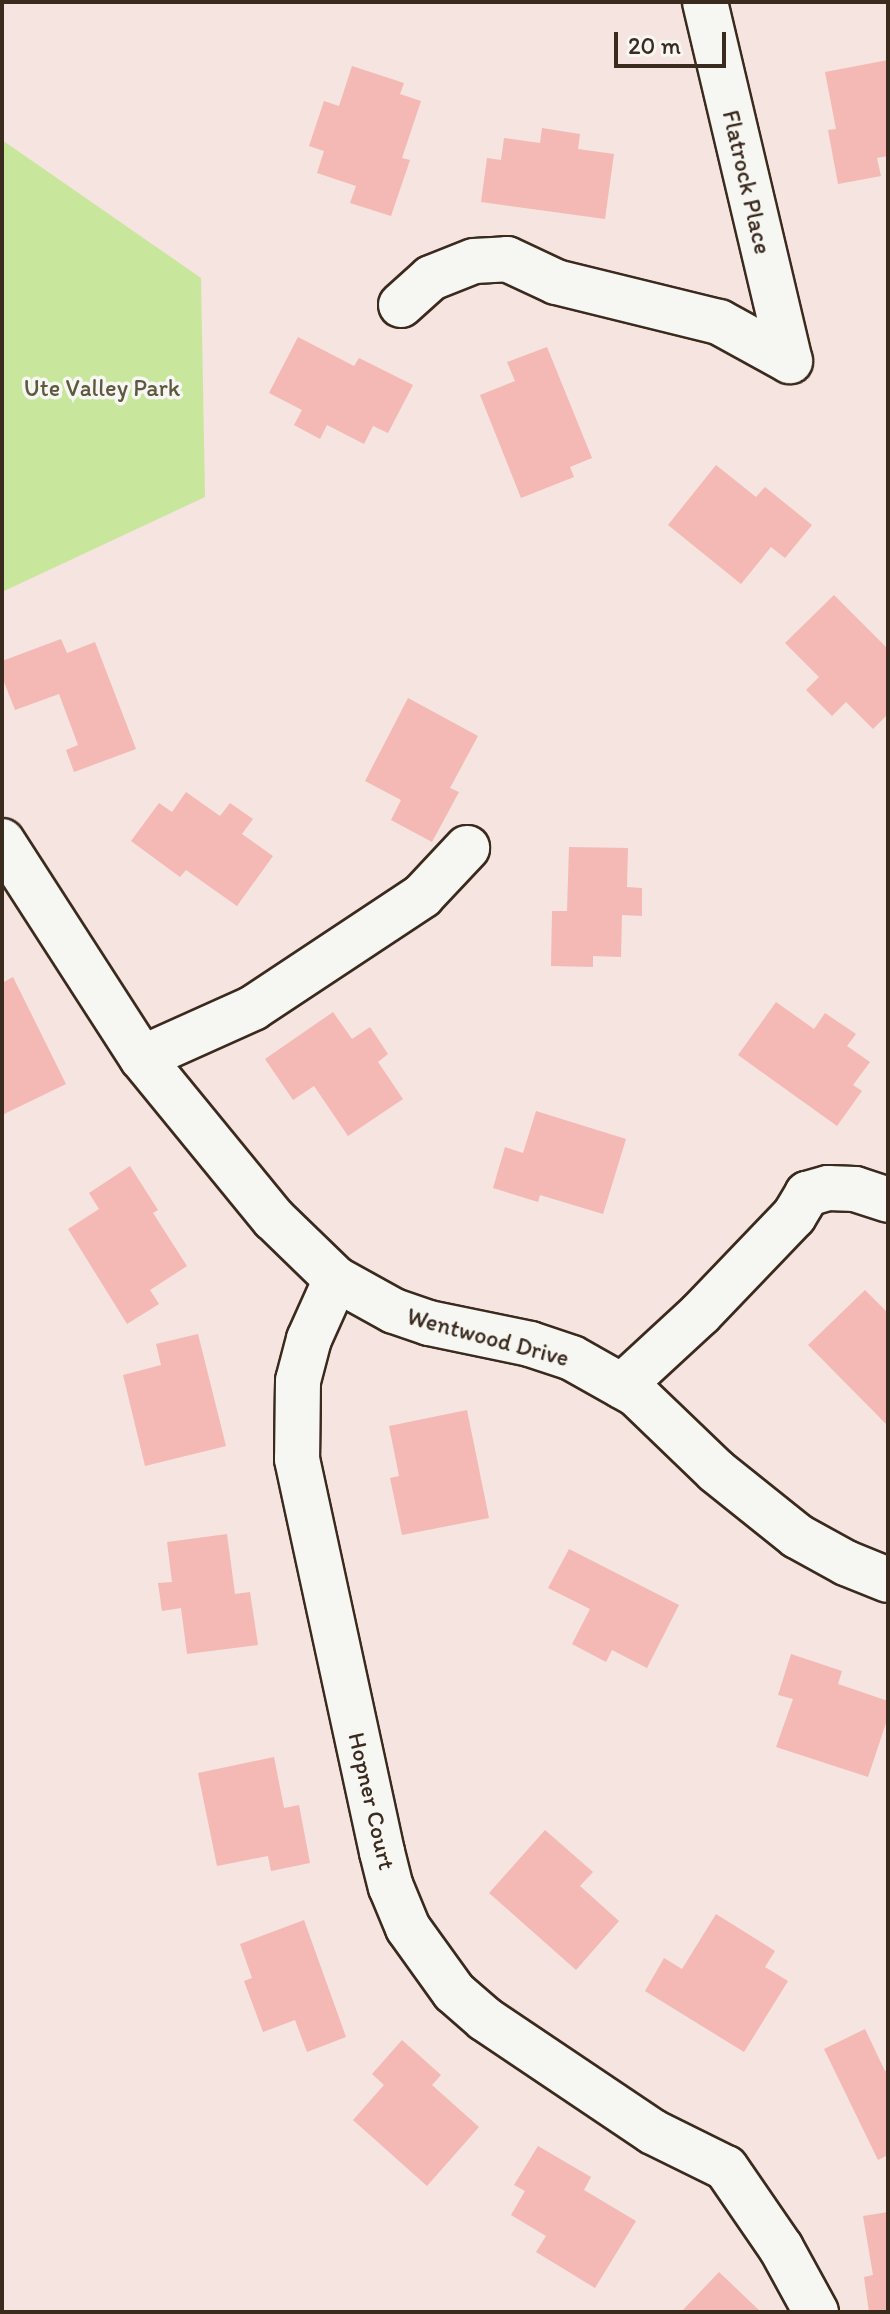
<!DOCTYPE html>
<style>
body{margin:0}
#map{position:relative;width:890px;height:2314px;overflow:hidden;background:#f5e4df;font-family:Itim,sans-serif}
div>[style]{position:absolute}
.green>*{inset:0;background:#c9e69d}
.building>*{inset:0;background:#f4b9b4}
.roads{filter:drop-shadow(2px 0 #3b2a1e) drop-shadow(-2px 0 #3b2a1e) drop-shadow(0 2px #3b2a1e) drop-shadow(0 -2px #3b2a1e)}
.minor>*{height:44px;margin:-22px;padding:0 22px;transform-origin:22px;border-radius:22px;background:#f6f6f2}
span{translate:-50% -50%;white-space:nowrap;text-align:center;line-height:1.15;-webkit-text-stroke:7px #f6f6f2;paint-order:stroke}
.street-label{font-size:24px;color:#3b2a1e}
.park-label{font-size:24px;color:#5e593e}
.frame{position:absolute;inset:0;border:4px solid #3b2a1e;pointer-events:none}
.scale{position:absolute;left:614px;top:32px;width:112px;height:36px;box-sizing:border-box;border:4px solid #3b2a1e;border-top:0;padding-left:10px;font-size:24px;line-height:28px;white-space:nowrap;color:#3b2a1e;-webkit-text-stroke:6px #f6f6f2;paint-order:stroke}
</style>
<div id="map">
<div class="green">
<div style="clip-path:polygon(2px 140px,201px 278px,205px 497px,2px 592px)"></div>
</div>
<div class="building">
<div style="clip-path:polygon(888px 60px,888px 156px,877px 158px,881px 176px,838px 184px,828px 130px,836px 129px,825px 72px)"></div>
<div style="clip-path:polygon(352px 66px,404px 83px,400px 94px,421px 101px,402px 158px,410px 160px,391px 216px,350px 203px,356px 186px,317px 173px,324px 151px,309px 146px,324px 101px,339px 106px)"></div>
<div style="clip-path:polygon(542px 128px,580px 134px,578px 149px,614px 154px,605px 219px,481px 202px,487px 158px,501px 160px,504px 138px,540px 143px)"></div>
<div style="clip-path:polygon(298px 337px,354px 366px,359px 358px,413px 385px,388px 433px,373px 426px,364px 444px,327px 425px,320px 439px,294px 425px,302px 410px,269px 393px)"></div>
<div style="clip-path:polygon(547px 347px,592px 458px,570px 467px,574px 477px,521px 498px,480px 395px,515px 381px,507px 362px)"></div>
<div style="clip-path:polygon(716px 465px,756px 497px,765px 487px,812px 525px,785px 558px,771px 547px,741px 584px,668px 525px)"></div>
<div style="clip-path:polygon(834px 595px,888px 649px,888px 714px,873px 729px,846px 702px,832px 716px,806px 690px,819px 677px,785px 643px)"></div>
<div style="clip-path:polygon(61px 639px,67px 653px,95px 642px,136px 749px,74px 772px,66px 750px,78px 745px,59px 694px,15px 710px,2px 677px,2px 661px)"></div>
<div style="clip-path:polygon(408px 698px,478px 736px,450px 788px,459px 792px,432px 842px,391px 820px,401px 800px,365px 781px)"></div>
<div style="clip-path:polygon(186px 792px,220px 816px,230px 803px,253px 819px,242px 834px,273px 856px,237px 906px,186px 870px,180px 877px,131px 841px,159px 803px,172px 812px)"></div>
<div style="clip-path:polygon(569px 847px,628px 848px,627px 887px,642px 888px,642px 916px,622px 915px,621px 957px,593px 956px,593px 967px,551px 966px,552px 911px,567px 911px)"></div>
<div style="clip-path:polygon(13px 977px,66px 1084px,2px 1115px,2px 983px)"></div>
<div style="clip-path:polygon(776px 1002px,814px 1029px,825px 1013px,856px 1034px,847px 1046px,870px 1062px,853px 1085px,862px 1091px,837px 1126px,738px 1055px)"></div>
<div style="clip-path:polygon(333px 1012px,352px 1039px,370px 1027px,388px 1054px,378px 1062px,403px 1099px,348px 1136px,314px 1086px,293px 1100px,265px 1059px)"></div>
<div style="clip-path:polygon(536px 1111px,626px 1139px,603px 1214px,540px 1195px,538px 1202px,493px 1188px,505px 1147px,523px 1153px)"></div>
<div style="clip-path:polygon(130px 1166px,158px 1210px,153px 1213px,187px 1266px,150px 1290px,159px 1304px,127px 1324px,68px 1229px,99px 1209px,89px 1193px)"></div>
<div style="clip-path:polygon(865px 1290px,888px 1313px,888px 1426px,808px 1345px)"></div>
<div style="clip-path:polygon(198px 1334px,226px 1446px,145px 1466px,123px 1375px,161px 1365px,156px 1344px)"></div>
<div style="clip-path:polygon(467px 1410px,489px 1518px,402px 1535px,390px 1478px,399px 1476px,389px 1426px)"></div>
<div style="clip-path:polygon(227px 1534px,235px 1594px,250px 1592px,258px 1645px,187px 1654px,181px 1608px,162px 1611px,158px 1583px,172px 1582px,167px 1542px)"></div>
<div style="clip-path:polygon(569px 1549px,679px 1605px,647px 1668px,612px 1650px,606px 1662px,572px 1644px,590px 1609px,548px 1588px)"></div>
<div style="clip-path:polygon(791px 1654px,842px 1671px,838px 1684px,888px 1701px,888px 1717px,868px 1777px,776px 1747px,793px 1699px,778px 1695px)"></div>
<div style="clip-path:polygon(274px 1757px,284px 1808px,299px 1805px,310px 1863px,271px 1871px,268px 1856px,217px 1866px,198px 1773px)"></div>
<div style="clip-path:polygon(545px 1830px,593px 1872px,580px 1886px,619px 1921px,576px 1970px,489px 1893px)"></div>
<div style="clip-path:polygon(716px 1914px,775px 1951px,765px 1967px,788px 1981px,744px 2052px,645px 1991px,664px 1958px,682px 1969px)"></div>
<div style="clip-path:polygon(304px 1920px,346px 2037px,307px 2052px,295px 2020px,263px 2032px,244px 1981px,252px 1978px,240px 1944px)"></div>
<div style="clip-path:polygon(865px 2029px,885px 2071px,888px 2070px,888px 2155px,878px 2160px,824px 2049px)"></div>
<div style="clip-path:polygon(402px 2040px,441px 2075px,432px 2085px,479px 2127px,427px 2186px,353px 2120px,384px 2085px,372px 2074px)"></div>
<div style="clip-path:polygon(538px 2146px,591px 2177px,584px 2190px,636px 2221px,595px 2288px,536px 2252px,546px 2236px,511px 2215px,525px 2191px,514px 2185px)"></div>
<div style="clip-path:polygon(888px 2212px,888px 2312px,869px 2312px,864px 2277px,873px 2275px,863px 2216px)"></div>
<div style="clip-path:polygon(719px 2272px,761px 2312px,681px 2312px)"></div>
</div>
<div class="roads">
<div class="minor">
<div style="left:705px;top:2px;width:369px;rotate:76.7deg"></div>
<div style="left:401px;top:305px;width:40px;rotate:-42deg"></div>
<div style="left:431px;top:278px;width:46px;rotate:-21.6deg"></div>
<div style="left:474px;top:261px;width:33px;rotate:-3deg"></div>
<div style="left:507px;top:259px;width:54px;rotate:25.1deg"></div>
<div style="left:556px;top:282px;width:168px;rotate:13.8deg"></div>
<div style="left:719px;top:322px;width:81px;rotate:28.8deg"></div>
<div style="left:2px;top:841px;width:258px;rotate:57.2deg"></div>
<div style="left:142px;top:1058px;width:208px;rotate:50.7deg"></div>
<div style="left:274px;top:1219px;width:86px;rotate:44.1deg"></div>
<div style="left:336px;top:1279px;width:66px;rotate:28.9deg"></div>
<div style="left:394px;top:1311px;width:37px;rotate:19deg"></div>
<div style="left:429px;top:1323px;width:103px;rotate:11.7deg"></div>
<div style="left:530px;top:1344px;width:44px;rotate:18.4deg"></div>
<div style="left:572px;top:1358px;width:73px;rotate:29.4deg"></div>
<div style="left:636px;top:1394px;width:111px;rotate:43.9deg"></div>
<div style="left:716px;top:1471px;width:104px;rotate:38.7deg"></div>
<div style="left:797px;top:1536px;width:56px;rotate:28.9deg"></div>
<div style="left:846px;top:1563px;width:45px;rotate:22deg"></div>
<div style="left:142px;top:1058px;width:122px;rotate:-24.2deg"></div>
<div style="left:253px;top:1008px;width:203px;rotate:-33.5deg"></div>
<div style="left:422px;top:896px;width:66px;rotate:-46.8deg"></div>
<div style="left:336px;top:1279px;width:66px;rotate:114.2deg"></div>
<div style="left:309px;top:1339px;width:43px;rotate:104.7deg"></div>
<div style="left:298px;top:1381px;width:78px;rotate:90.7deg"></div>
<div style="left:297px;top:1459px;width:402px;rotate:77.8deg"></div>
<div style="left:382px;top:1852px;width:36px;rotate:76deg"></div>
<div style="left:391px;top:1887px;width:44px;rotate:67.5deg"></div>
<div style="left:408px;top:1928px;width:79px;rotate:54.3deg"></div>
<div style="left:454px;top:1992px;width:41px;rotate:41.1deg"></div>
<div style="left:485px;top:2019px;width:202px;rotate:33.9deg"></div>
<div style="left:653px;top:2132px;width:81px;rotate:26.3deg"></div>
<div style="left:726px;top:2168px;width:97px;rotate:55.5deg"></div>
<div style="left:781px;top:2248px;width:73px;rotate:61.3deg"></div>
<div style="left:622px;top:1386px;width:106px;rotate:-42.7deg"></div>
<div style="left:700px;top:1314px;width:136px;rotate:-46.2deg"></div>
<div style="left:794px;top:1216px;width:26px;rotate:-59deg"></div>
<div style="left:807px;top:1194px;width:22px;rotate:-16deg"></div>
<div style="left:828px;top:1188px;width:27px;rotate:2deg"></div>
<div style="left:855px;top:1189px;width:35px;rotate:18deg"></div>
</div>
</div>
<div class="street-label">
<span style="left:747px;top:182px;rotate:77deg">Flatrock Place</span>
<span style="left:488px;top:1337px;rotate:15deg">Wentwood Drive</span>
<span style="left:372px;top:1801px;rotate:77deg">Hopner Court</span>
</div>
<div class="park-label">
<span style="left:102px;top:388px">Ute Valley Park</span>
</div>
<div class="frame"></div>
<div class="scale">20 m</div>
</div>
